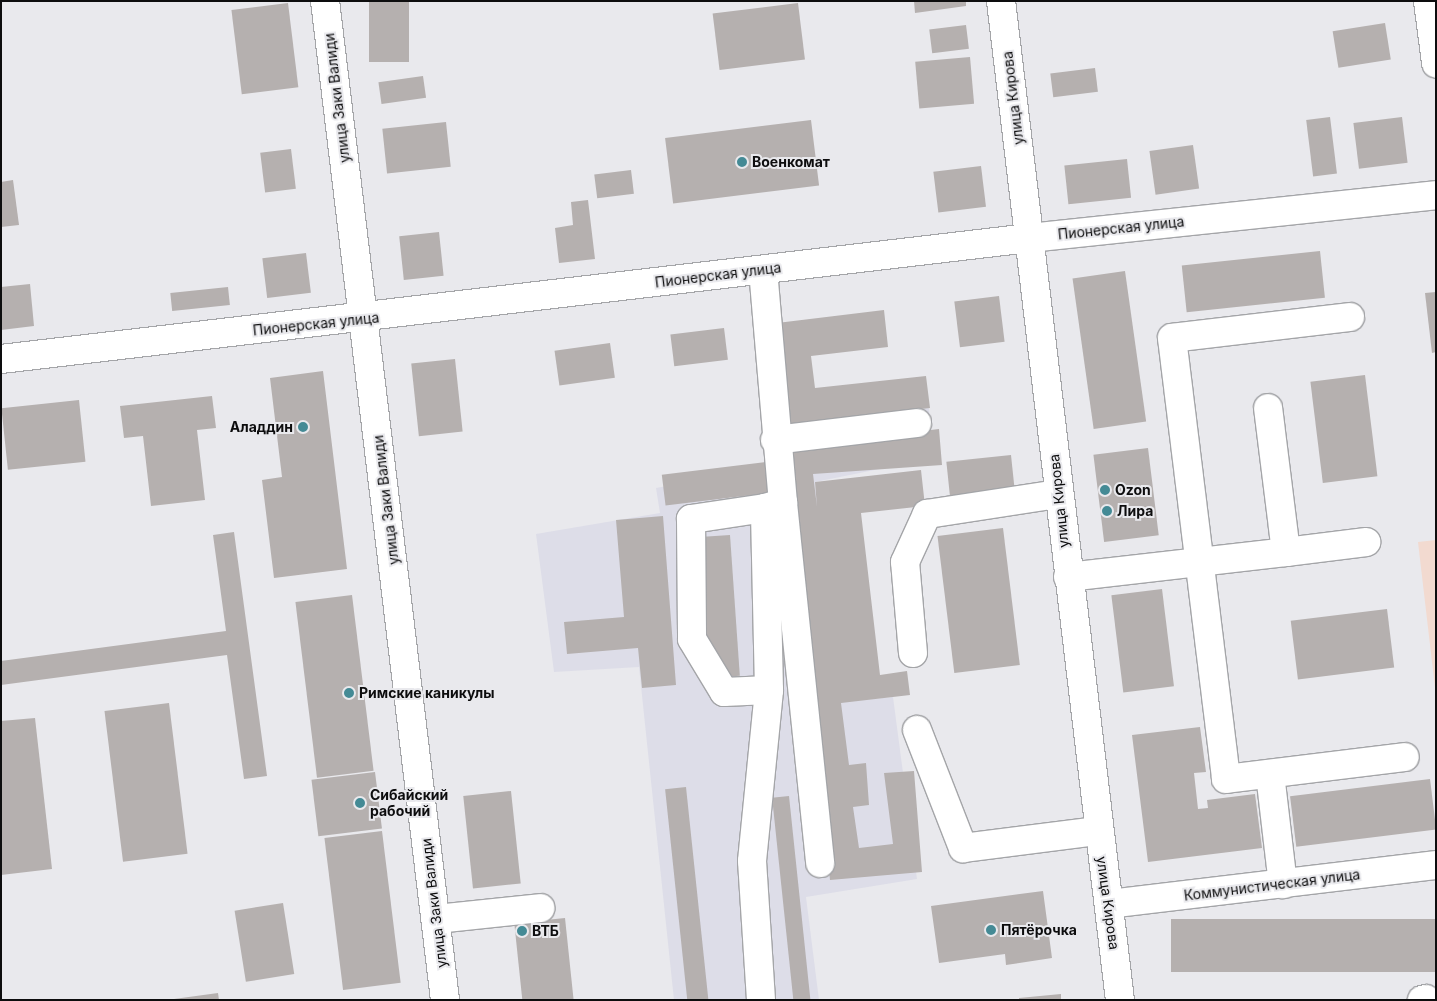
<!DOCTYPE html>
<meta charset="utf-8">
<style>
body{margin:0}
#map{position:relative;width:1437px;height:1001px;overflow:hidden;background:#e9e9ed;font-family:Inter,sans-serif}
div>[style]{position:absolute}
.built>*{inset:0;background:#dddde8}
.education>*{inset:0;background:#f2dad0}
.building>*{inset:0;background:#b5b0af;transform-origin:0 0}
.roads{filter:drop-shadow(1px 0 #a4a5a8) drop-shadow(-1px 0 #a4a5a8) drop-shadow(0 1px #a4a5a8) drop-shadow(0 -1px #a4a5a8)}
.minor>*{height:28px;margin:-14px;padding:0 14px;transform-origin:14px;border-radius:14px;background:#fff}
.dots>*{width:14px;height:14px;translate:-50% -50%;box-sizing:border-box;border:2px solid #e9e9ed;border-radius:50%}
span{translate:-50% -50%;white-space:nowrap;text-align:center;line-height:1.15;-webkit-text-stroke:4px #e9e9ed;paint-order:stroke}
.street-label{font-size:14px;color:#0d0d0e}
.poi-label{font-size:14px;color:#0d0d0e;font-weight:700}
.left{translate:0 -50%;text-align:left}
.right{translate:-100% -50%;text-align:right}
.frame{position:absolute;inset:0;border:2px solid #0d0d0e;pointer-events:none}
</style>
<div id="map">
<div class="built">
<div style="clip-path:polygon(926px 380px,934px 458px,815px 482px,840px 702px,893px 697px,917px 879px,806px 897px,819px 1000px,674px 1000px,639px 667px,554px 672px,536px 534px,660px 513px,656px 488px,767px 467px,759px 404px)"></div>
</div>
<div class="education">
<div style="clip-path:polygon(1436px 540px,1436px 696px,1418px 542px)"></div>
</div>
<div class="building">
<div style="left:369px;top:1px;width:40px;height:61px"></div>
<div style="clip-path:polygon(914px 1px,966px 1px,966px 6px,915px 13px)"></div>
<div style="left:288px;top:3px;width:85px;height:57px;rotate:83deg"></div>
<div style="left:798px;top:3px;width:57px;height:86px;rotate:83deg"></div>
<div style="left:1385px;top:23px;width:37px;height:53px;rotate:81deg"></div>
<div style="left:966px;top:25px;width:24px;height:37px;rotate:83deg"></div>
<div style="left:970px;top:57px;width:47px;height:55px;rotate:85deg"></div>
<div style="left:1095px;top:68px;width:24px;height:45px;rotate:83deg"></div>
<div style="left:423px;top:76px;width:22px;height:45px;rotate:82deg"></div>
<div style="left:1330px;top:117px;width:57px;height:24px;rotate:83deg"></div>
<div style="left:1402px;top:117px;width:46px;height:49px;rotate:83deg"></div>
<div style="left:811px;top:120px;width:66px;height:147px;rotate:83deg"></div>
<div style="left:446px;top:122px;width:45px;height:64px;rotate:84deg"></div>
<div style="left:1193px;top:145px;width:44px;height:44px;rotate:82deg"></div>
<div style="left:291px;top:149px;width:40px;height:31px;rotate:83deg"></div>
<div style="left:1127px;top:159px;width:39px;height:63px;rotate:84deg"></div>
<div style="left:981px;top:166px;width:41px;height:48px;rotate:83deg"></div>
<div style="left:631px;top:170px;width:24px;height:37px;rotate:83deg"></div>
<div style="clip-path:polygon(13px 180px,19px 225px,1px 227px,1px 182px)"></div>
<div style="clip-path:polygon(588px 200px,595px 259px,559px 263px,555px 228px,573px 225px,571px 202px)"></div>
<div style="left:439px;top:232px;width:44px;height:40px;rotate:84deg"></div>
<div style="left:1320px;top:251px;width:47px;height:139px;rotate:84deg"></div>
<div style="left:306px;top:253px;width:40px;height:44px;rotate:83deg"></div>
<div style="left:1125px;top:271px;width:152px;height:53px;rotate:82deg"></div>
<div style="clip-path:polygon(30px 284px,34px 326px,1px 330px,1px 287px)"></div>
<div style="left:228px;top:287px;width:18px;height:58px;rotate:84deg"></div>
<div style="clip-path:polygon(1436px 292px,1436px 352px,1432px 353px,1425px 293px)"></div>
<div style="left:999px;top:296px;width:46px;height:45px;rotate:83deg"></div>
<div style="clip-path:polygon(884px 310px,888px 347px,811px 356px,815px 388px,926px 376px,930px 408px,785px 424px,777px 323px)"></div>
<div style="left:724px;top:328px;width:32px;height:54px;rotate:83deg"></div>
<div style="left:610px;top:343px;width:35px;height:56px;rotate:82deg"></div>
<div style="left:455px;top:359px;width:73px;height:44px;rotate:84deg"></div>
<div style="clip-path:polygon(323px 371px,347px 569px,274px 578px,262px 480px,282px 477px,270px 378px)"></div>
<div style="left:1365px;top:375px;width:102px;height:55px;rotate:83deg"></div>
<div style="clip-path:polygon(212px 396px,216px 428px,197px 430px,205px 500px,151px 506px,143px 436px,124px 438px,120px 406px)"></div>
<div style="left:79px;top:400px;width:62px;height:78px;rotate:84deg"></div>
<div style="clip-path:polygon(939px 429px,942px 465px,813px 474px,817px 507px,815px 482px,921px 470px,925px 506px,861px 513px,880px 675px,907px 671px,910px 695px,841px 703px,849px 765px,866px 763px,869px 805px,853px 807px,859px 848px,893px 844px,884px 773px,914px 771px,922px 872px,830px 880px,784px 448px)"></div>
<div style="left:1148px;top:448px;width:88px;height:55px;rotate:83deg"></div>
<div style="left:1011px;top:455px;width:40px;height:65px;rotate:84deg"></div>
<div style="left:766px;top:462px;width:31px;height:105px;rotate:83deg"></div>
<div style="clip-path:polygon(663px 516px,676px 685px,642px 688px,638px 648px,567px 654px,564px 622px,624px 617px,616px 520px)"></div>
<div style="left:1003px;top:528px;width:138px;height:66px;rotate:83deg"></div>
<div style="clip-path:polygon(234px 532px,267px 776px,244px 779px,227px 655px,1px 685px,1px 661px,226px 631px,213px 535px)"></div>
<div style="left:730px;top:535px;width:141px;height:34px;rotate:86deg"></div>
<div style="left:1162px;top:589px;width:98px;height:51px;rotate:83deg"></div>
<div style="left:352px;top:595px;width:177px;height:57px;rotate:83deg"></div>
<div style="left:1387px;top:609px;width:59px;height:97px;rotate:83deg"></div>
<div style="left:169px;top:703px;width:152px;height:65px;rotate:83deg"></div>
<div style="clip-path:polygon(35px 718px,52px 869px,1px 875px,1px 721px)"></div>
<div style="clip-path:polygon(1200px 727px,1206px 772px,1194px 773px,1198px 809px,1208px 808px,1207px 800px,1255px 794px,1262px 848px,1148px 862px,1132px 735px)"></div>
<div style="left:375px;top:772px;width:57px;height:64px;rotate:83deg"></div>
<div style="left:1430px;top:779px;width:51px;height:141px;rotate:83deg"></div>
<div style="left:686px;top:787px;width:214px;height:21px;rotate:84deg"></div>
<div style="left:511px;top:791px;width:93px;height:48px;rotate:84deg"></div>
<div style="left:789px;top:796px;width:205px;height:17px;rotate:84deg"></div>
<div style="left:382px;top:831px;width:153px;height:58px;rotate:83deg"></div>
<div style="clip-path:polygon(1043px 891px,1052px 958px,1006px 965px,1005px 954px,939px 963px,931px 906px)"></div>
<div style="left:283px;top:903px;width:72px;height:49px;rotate:81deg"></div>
<div style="left:565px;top:918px;width:82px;height:51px;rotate:84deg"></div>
<div style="left:1436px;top:919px;width:53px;height:265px;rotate:90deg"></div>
<div style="clip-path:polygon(218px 993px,219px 1000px,174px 1000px,174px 999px)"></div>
<div style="clip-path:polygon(1061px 994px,1061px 1000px,1019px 1000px,1019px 998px)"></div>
</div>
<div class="roads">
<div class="minor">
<div style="left:325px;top:1px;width:1006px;rotate:83.15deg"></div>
<div style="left:1001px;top:1px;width:1006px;rotate:83.21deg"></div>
<div style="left:1428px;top:1px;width:63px;rotate:82.6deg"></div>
<div style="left:1350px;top:317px;width:179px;rotate:173.3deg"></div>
<div style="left:1172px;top:338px;width:444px;rotate:83deg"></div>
<div style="left:1226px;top:779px;width:180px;rotate:-7deg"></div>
<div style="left:1px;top:359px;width:1035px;rotate:-6.71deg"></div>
<div style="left:1029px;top:238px;width:409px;rotate:-6deg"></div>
<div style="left:775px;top:440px;width:143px;rotate:-6.8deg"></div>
<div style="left:783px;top:503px;width:362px;rotate:84.1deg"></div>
<div style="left:765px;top:508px;width:75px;rotate:171.5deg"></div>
<div style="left:691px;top:519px;width:120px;rotate:89.5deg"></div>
<div style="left:692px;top:639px;width:62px;rotate:58.9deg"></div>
<div style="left:724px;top:692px;width:45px;rotate:-2.5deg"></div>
<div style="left:1286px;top:552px;width:81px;rotate:-7.1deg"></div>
<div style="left:1068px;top:577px;width:219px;rotate:-6.5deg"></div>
<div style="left:1286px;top:552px;width:145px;rotate:-97.1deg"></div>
<div style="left:913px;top:653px;width:91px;rotate:-95deg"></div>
<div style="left:905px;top:562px;width:53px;rotate:-65.4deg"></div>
<div style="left:927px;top:514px;width:133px;rotate:-8.7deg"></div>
<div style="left:917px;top:730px;width:127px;rotate:68.7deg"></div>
<div style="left:963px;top:848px;width:136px;rotate:-7.2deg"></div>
<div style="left:1270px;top:774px;width:111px;rotate:83.3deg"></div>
<div style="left:1109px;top:904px;width:329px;rotate:-6.8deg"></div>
<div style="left:436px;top:919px;width:105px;rotate:-6deg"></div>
<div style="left:761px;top:1000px;width:139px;rotate:-93.7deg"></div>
<div style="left:752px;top:861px;width:172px;rotate:-84.3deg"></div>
<div style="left:769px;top:690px;width:182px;rotate:-91.3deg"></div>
<div style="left:765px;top:508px;width:19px;rotate:-16deg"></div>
<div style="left:783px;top:503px;width:234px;rotate:-94.9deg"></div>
<div style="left:1422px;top:1000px;width:4px;rotate:-14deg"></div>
</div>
</div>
<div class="dots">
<div style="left:742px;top:162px;background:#448a95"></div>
<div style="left:303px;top:427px;background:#448a95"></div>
<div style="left:1105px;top:490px;background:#448a95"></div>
<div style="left:1107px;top:511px;background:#448a95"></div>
<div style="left:349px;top:693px;background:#448a95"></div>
<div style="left:360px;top:803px;background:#448a95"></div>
<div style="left:991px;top:930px;background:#448a95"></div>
<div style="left:522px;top:931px;background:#448a95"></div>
</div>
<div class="street-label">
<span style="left:337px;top:98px;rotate:-97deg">улица Заки Валиди</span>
<span style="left:1013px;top:98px;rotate:-97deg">улица Кирова</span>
<span style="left:1121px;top:228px;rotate:-6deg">Пионерская улица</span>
<span style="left:718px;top:275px;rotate:-7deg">Пионерская улица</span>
<span style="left:316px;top:324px;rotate:-6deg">Пионерская улица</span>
<span style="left:386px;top:500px;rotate:-97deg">улица Заки Валиди</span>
<span style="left:1059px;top:501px;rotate:-96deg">улица Кирова</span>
<span style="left:1272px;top:885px;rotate:-7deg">Коммунистическая улица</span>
<span style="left:434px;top:903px;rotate:-97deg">улица Заки Валиди</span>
<span style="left:1108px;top:903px;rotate:82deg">улица Кирова</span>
</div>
<div class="poi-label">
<span class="left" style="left:752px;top:162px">Военкомат</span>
<span class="right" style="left:293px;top:427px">Аладдин</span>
<span class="left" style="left:1115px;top:490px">Ozon</span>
<span class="left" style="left:1117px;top:511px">Лира</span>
<span class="left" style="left:359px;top:693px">Римские каникулы</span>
<span class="left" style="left:370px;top:803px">Сибайский<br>рабочий</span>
<span class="left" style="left:1001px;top:930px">Пятёрочка</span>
<span class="left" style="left:532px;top:931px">ВТБ</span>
</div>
<div class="frame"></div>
</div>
